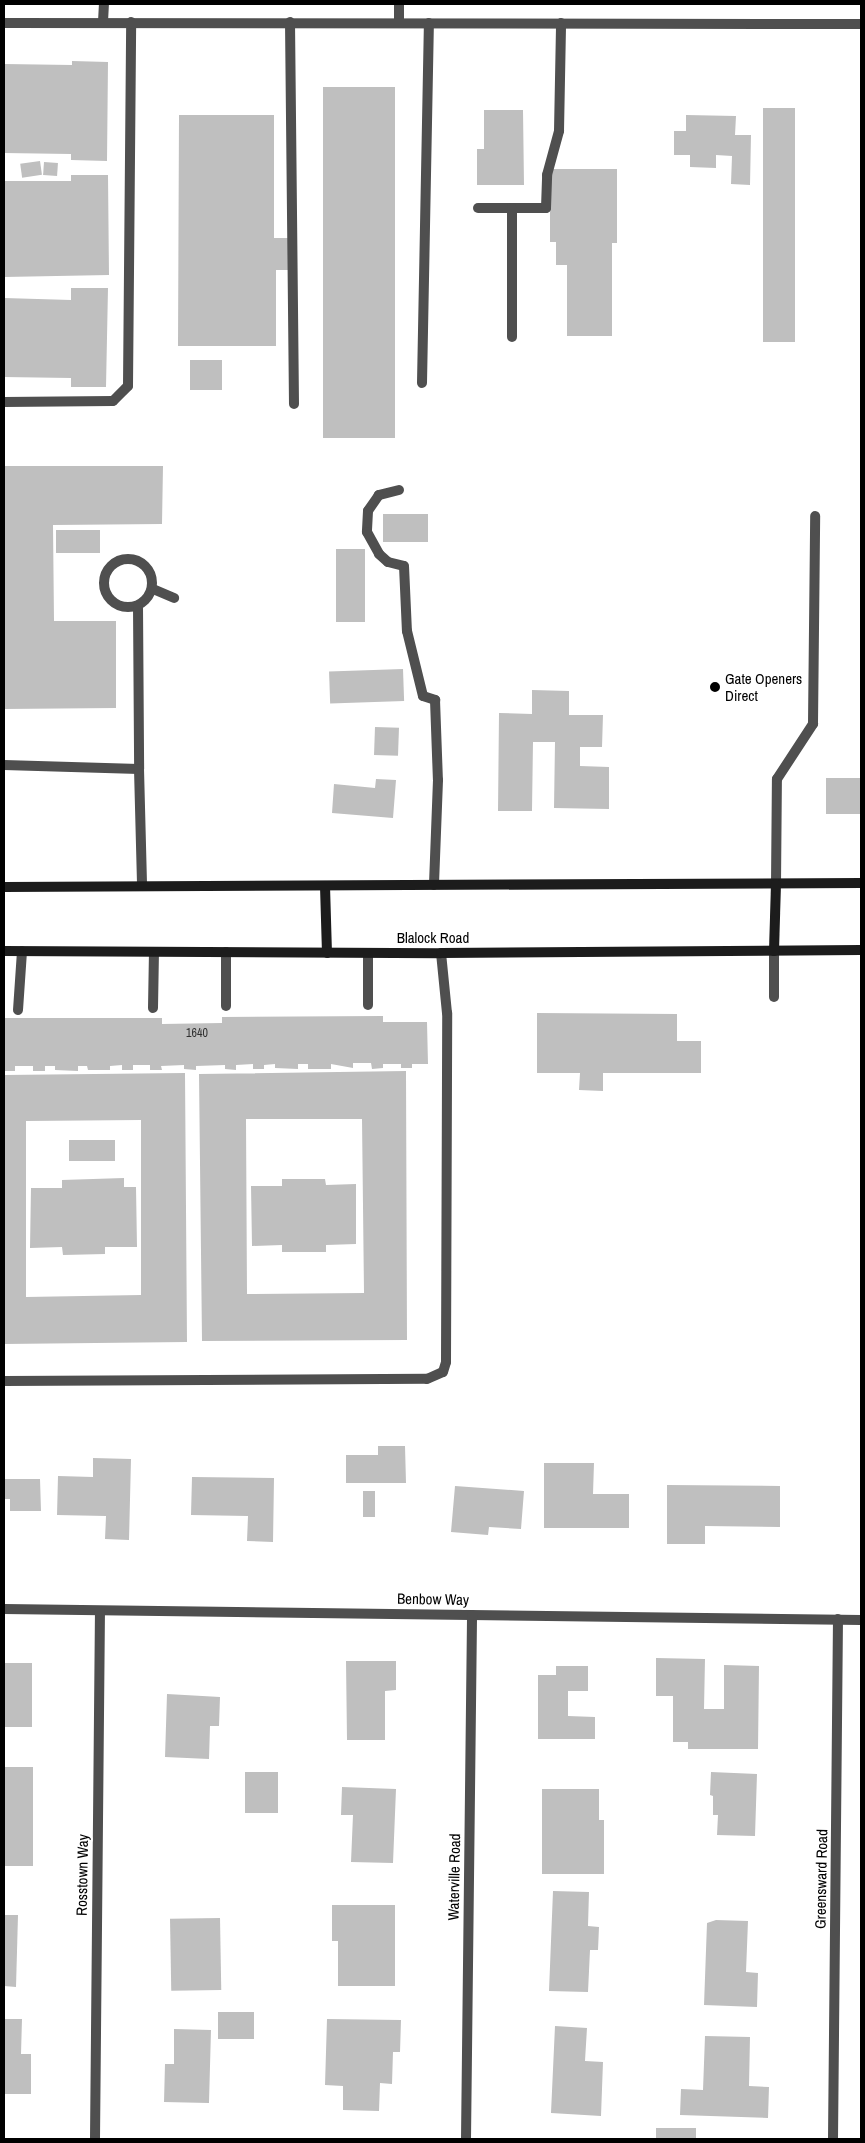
<!DOCTYPE html>
<style>
body{margin:0}
#map{position:relative;width:865px;height:2143px;overflow:hidden;background:#fff;font-family:"Archivo Narrow",sans-serif}
div>[style]{position:absolute}
.building>*{inset:0;background:#bfbfbf;transform-origin:0 0}
.service>*{height:10px;margin:-5px;padding:0 5px;transform-origin:5px;border-radius:5px;background:#4f4f4f}
.service>.ring{margin:-5px;padding:0;box-sizing:content-box;background:none;border:10px solid #4f4f4f;border-radius:50%}
.minor>*{height:10px;margin:-5px;padding:0 5px;transform-origin:5px;border-radius:5px;background:#4f4f4f}
.tertiary>*{height:10px;margin:-5px;padding:0 5px;transform-origin:5px;border-radius:5px;background:#4f4f4f}
.secondary>*{height:10px;margin:-5px;padding:0 5px;transform-origin:5px;border-radius:5px;background:#1c1c1c}
.dots>*{width:14px;height:14px;translate:-50% -50%;box-sizing:border-box;border:2px solid #fff;border-radius:50%}
span{translate:-50% -50%;white-space:nowrap;text-align:center;line-height:1.15;-webkit-text-stroke:4px #fff;paint-order:stroke}
.number-label{font-size:12px;color:#303030}
.number-label span{-webkit-text-stroke-width:0}
.poi-label{font-size:15px;color:#000}
.left{translate:0 -50%;text-align:left}
.street-label{font-size:15px;color:#000}
.frame{position:absolute;inset:0;border:5px solid #000;pointer-events:none}
</style>
<div id="map">
<div class="building">
<div style="clip-path:polygon(72px 61px,108px 62px,107px 161px,71px 160px,71px 154px,4px 153px,4px 64px,72px 65px)"></div>
<div style="left:323px;top:87px;width:72px;height:351px"></div>
<div style="left:763px;top:108px;width:32px;height:234px"></div>
<div style="clip-path:polygon(484px 110px,523px 110px,524px 185px,477px 185px,477px 149px,484px 149px)"></div>
<div style="clip-path:polygon(179px 115px,274px 115px,274px 238px,289px 238px,289px 270px,276px 270px,276px 346px,178px 346px)"></div>
<div style="clip-path:polygon(686px 115px,736px 116px,735px 135px,751px 135px,750px 185px,731px 184px,732px 156px,716px 155px,716px 168px,690px 167px,690px 155px,674px 155px,674px 131px,686px 131px)"></div>
<div style="left:40px;top:161px;width:14px;height:20px;rotate:82deg"></div>
<div style="left:44px;top:162px;width:14px;height:13px;rotate:4deg"></div>
<div style="clip-path:polygon(550px 169px,617px 169px,617px 243px,612px 243px,612px 336px,567px 336px,567px 265px,556px 265px,556px 242px,550px 242px)"></div>
<div style="clip-path:polygon(71px 175px,108px 175px,109px 275px,4px 277px,4px 181px,71px 181px)"></div>
<div style="clip-path:polygon(71px 288px,108px 288px,106px 387px,71px 387px,71px 378px,4px 377px,4px 298px,71px 300px)"></div>
<div style="left:190px;top:360px;width:32px;height:30px"></div>
<div style="clip-path:polygon(4px 466px,163px 466px,162px 524px,53px 525px,54px 621px,116px 621px,116px 708px,4px 709px)"></div>
<div style="left:383px;top:514px;width:45px;height:28px"></div>
<div style="left:56px;top:530px;width:44px;height:23px"></div>
<div style="left:336px;top:549px;width:29px;height:73px"></div>
<div style="left:403px;top:669px;width:32px;height:74px;rotate:88deg"></div>
<div style="clip-path:polygon(532px 690px,569px 691px,569px 715px,603px 715px,602px 747px,580px 747px,580px 766px,609px 767px,609px 809px,554px 808px,555px 742px,533px 742px,532px 811px,498px 811px,499px 713px,532px 714px)"></div>
<div style="left:375px;top:727px;width:24px;height:28px;rotate:2deg"></div>
<div style="left:826px;top:778px;width:35px;height:36px"></div>
<div style="clip-path:polygon(376px 779px,396px 780px,393px 818px,332px 813px,334px 784px,375px 788px)"></div>
<div style="clip-path:polygon(537px 1013px,677px 1014px,677px 1041px,701px 1041px,701px 1073px,603px 1073px,603px 1091px,579px 1090px,580px 1073px,537px 1073px)"></div>
<div style="clip-path:polygon(383px 1016px,383px 1022px,427px 1022px,428px 1064px,412px 1064px,412px 1068px,401px 1068px,401px 1064px,383px 1064px,383px 1068px,372px 1069px,371px 1063px,353px 1063px,353px 1068px,331px 1064px,331px 1069px,308px 1069px,308px 1064px,298px 1064px,298px 1069px,275px 1068px,275px 1064px,264px 1065px,264px 1069px,253px 1069px,253px 1064px,236px 1065px,236px 1070px,225px 1069px,225px 1065px,196px 1066px,196px 1070px,184px 1069px,184px 1065px,161px 1066px,162px 1070px,150px 1070px,150px 1065px,133px 1065px,133px 1070px,122px 1070px,122px 1065px,110px 1066px,110px 1070px,88px 1070px,87px 1066px,78px 1066px,78px 1071px,55px 1070px,55px 1066px,45px 1066px,45px 1071px,33px 1071px,33px 1066px,15px 1066px,15px 1071px,4px 1071px,4px 1018px,162px 1018px,162px 1024px,222px 1023px,222px 1017px)"></div>
<div style="clip-path:polygon(evenodd,406px 1071px,407px 1340px,202px 1341px,199px 1074px,406px 1071px,246px 1119px,362px 1119px,364px 1293px,247px 1294px,246px 1119px)"></div>
<div style="clip-path:polygon(evenodd,185px 1073px,187px 1342px,4px 1344px,4px 1075px,185px 1073px,141px 1120px,141px 1295px,26px 1297px,26px 1121px,141px 1120px)"></div>
<div style="left:69px;top:1140px;width:46px;height:21px"></div>
<div style="clip-path:polygon(124px 1178px,124px 1187px,136px 1187px,137px 1247px,105px 1247px,105px 1254px,63px 1255px,62px 1247px,30px 1248px,31px 1188px,62px 1188px,62px 1180px)"></div>
<div style="clip-path:polygon(282px 1179px,325px 1179px,326px 1185px,356px 1184px,356px 1244px,326px 1245px,326px 1252px,282px 1252px,282px 1245px,252px 1246px,251px 1186px,282px 1186px)"></div>
<div style="clip-path:polygon(378px 1446px,405px 1446px,406px 1483px,346px 1483px,346px 1455px,378px 1455px)"></div>
<div style="clip-path:polygon(93px 1458px,131px 1459px,129px 1540px,105px 1539px,106px 1516px,57px 1515px,58px 1476px,93px 1477px)"></div>
<div style="clip-path:polygon(544px 1463px,594px 1463px,593px 1494px,629px 1494px,629px 1528px,544px 1528px)"></div>
<div style="clip-path:polygon(192px 1477px,274px 1478px,273px 1542px,247px 1541px,248px 1516px,191px 1515px)"></div>
<div style="clip-path:polygon(4px 1479px,40px 1479px,41px 1511px,10px 1511px,10px 1499px,4px 1499px)"></div>
<div style="clip-path:polygon(667px 1485px,780px 1486px,780px 1527px,705px 1526px,705px 1544px,667px 1544px)"></div>
<div style="clip-path:polygon(455px 1486px,524px 1491px,521px 1529px,489px 1527px,488px 1535px,451px 1532px)"></div>
<div style="left:363px;top:1491px;width:12px;height:26px"></div>
<div style="clip-path:polygon(656px 1658px,705px 1659px,704px 1709px,724px 1709px,724px 1665px,759px 1666px,758px 1749px,688px 1749px,688px 1742px,673px 1742px,673px 1696px,656px 1696px)"></div>
<div style="clip-path:polygon(346px 1661px,396px 1661px,396px 1690px,385px 1691px,385px 1740px,347px 1740px)"></div>
<div style="left:4px;top:1663px;width:28px;height:64px"></div>
<div style="clip-path:polygon(556px 1666px,588px 1666px,588px 1691px,568px 1691px,568px 1716px,595px 1717px,595px 1739px,538px 1739px,538px 1675px,556px 1675px)"></div>
<div style="clip-path:polygon(167px 1694px,220px 1697px,219px 1726px,210px 1726px,209px 1759px,165px 1757px)"></div>
<div style="left:4px;top:1767px;width:29px;height:99px"></div>
<div style="left:245px;top:1772px;width:33px;height:41px"></div>
<div style="clip-path:polygon(711px 1772px,757px 1774px,755px 1836px,717px 1835px,718px 1815px,713px 1815px,713px 1796px,710px 1795px)"></div>
<div style="clip-path:polygon(342px 1787px,396px 1789px,393px 1863px,351px 1862px,353px 1815px,341px 1815px)"></div>
<div style="clip-path:polygon(542px 1789px,599px 1789px,599px 1820px,604px 1820px,604px 1874px,542px 1874px)"></div>
<div style="clip-path:polygon(553px 1891px,589px 1892px,588px 1926px,599px 1927px,598px 1950px,590px 1950px,588px 1992px,549px 1991px)"></div>
<div style="clip-path:polygon(332px 1905px,395px 1905px,395px 1986px,338px 1986px,338px 1941px,332px 1941px)"></div>
<div style="clip-path:polygon(4px 1915px,18px 1915px,16px 1987px,4px 1986px)"></div>
<div style="left:220px;top:1918px;width:72px;height:50px;rotate:89deg"></div>
<div style="clip-path:polygon(716px 1920px,748px 1921px,746px 1972px,758px 1973px,757px 2007px,704px 2005px,707px 1923px)"></div>
<div style="left:218px;top:2012px;width:36px;height:27px"></div>
<div style="clip-path:polygon(4px 2019px,22px 2019px,21px 2054px,31px 2054px,31px 2094px,4px 2094px)"></div>
<div style="clip-path:polygon(327px 2019px,401px 2020px,400px 2052px,393px 2052px,392px 2084px,380px 2083px,379px 2111px,343px 2110px,343px 2086px,325px 2085px)"></div>
<div style="clip-path:polygon(555px 2026px,587px 2028px,585px 2061px,603px 2062px,601px 2116px,551px 2113px)"></div>
<div style="clip-path:polygon(174px 2029px,211px 2030px,209px 2103px,164px 2102px,165px 2064px,174px 2064px)"></div>
<div style="clip-path:polygon(705px 2036px,750px 2037px,749px 2086px,769px 2087px,768px 2118px,680px 2115px,681px 2089px,703px 2090px)"></div>
<div style="left:656px;top:2128px;width:40px;height:11px"></div>
</div>
<div class="service">
<div style="left:103px;top:22px;width:18px;rotate:-87deg"></div>
<div style="left:290px;top:22px;width:382px;rotate:89.4deg"></div>
<div style="left:399px;top:23px;width:19px;rotate:-90deg"></div>
<div style="left:478px;top:208px;width:68px"></div>
<div style="left:546px;top:208px;width:33px;rotate:-88deg"></div>
<div style="left:547px;top:175px;width:46px;rotate:-74.7deg"></div>
<div style="left:559px;top:131px;width:108px;rotate:-88.9deg"></div>
<div style="left:512px;top:337px;width:129px;rotate:-90deg"></div>
<div style="left:422px;top:383px;width:360px;rotate:-88.9deg"></div>
<div style="left:4px;top:402px;width:109px;rotate:-0.5deg"></div>
<div style="left:113px;top:401px;width:21px;rotate:-45deg"></div>
<div style="left:128px;top:386px;width:364px;rotate:-89.5deg"></div>
<div style="left:399px;top:490px;width:21px;rotate:166deg"></div>
<div style="left:379px;top:495px;width:19px;rotate:125deg"></div>
<div style="left:368px;top:511px;width:21px;rotate:93deg"></div>
<div style="left:367px;top:532px;width:25px;rotate:61deg"></div>
<div style="left:379px;top:554px;width:12px;rotate:42deg"></div>
<div style="left:388px;top:562px;width:16px;rotate:14deg"></div>
<div style="left:404px;top:566px;width:65px;rotate:87.4deg"></div>
<div style="left:407px;top:631px;width:67px;rotate:76.2deg"></div>
<div style="left:423px;top:696px;width:13px;rotate:18deg"></div>
<div style="left:435px;top:700px;width:80px;rotate:87.9deg"></div>
<div style="left:438px;top:780px;width:105px;rotate:92.2deg"></div>
<div class="ring" style="left:104px;top:559px;width:38px;height:38px"></div>
<div style="left:153px;top:589px;width:23px;rotate:23deg"></div>
<div style="left:138px;top:606px;width:163px;rotate:89.6deg"></div>
<div style="left:4px;top:765px;width:135px;rotate:1.7deg"></div>
<div style="left:139px;top:769px;width:117px;rotate:88.5deg"></div>
<div style="left:776px;top:884px;width:105px;rotate:-89.5deg"></div>
<div style="left:777px;top:779px;width:66px;rotate:-56.8deg"></div>
<div style="left:813px;top:724px;width:208px;rotate:-89.4deg"></div>
<div style="left:774px;top:951px;width:46px;rotate:90deg"></div>
<div style="left:368px;top:1005px;width:52px;rotate:-90deg"></div>
<div style="left:226px;top:1006px;width:54px;rotate:-90deg"></div>
<div style="left:153px;top:1008px;width:56px;rotate:-89deg"></div>
<div style="left:18px;top:1010px;width:59px;rotate:-86.1deg"></div>
<div style="left:4px;top:1381px;width:423px;rotate:-0.3deg"></div>
<div style="left:427px;top:1379px;width:17px;rotate:-24deg"></div>
<div style="left:443px;top:1372px;width:10px;rotate:-73deg"></div>
<div style="left:446px;top:1362px;width:349px;rotate:-89.8deg"></div>
<div style="left:447px;top:1013px;width:60px;rotate:-95.7deg"></div>
</div>
<div class="minor">
<div style="left:4px;top:1609px;width:857px;rotate:0.74deg"></div>
<div style="left:95px;top:2139px;width:528px;rotate:-89.46deg"></div>
<div style="left:466px;top:2139px;width:524px;rotate:-89.34deg"></div>
<div style="left:833px;top:2139px;width:520px;rotate:-89.45deg"></div>
</div>
<div class="tertiary">
<div style="left:4px;top:23px;width:857px;rotate:0.07deg"></div>
</div>
<div class="secondary">
<div style="left:325px;top:886px;width:67px;rotate:88.3deg"></div>
<div style="left:4px;top:887px;width:857px;rotate:-0.27deg"></div>
<div style="left:4px;top:951px;width:437px;rotate:0.3deg"></div>
<div style="left:441px;top:953px;width:420px;rotate:-0.4deg"></div>
<div style="left:774px;top:951px;width:67px;rotate:-88.3deg"></div>
</div>
<div class="dots">
<div style="left:715px;top:687px;background:#000"></div>
</div>
<div class="number-label">
<span style="left:197px;top:1034px">1640</span>
</div>
<div class="poi-label">
<span class="left" style="left:725px;top:687px">Gate Openers<br>Direct</span>
</div>
<div class="street-label">
<span style="left:433px;top:938px">Blalock Road</span>
<span style="left:433px;top:1599px;rotate:1deg">Benbow Way</span>
<span style="left:82px;top:1875px;rotate:-89deg">Rosstown Way</span>
<span style="left:454px;top:1877px;rotate:-89deg">Waterville Road</span>
<span style="left:821px;top:1879px;rotate:-89deg">Greensward Road</span>
</div>
<div class="frame"></div>
</div>
